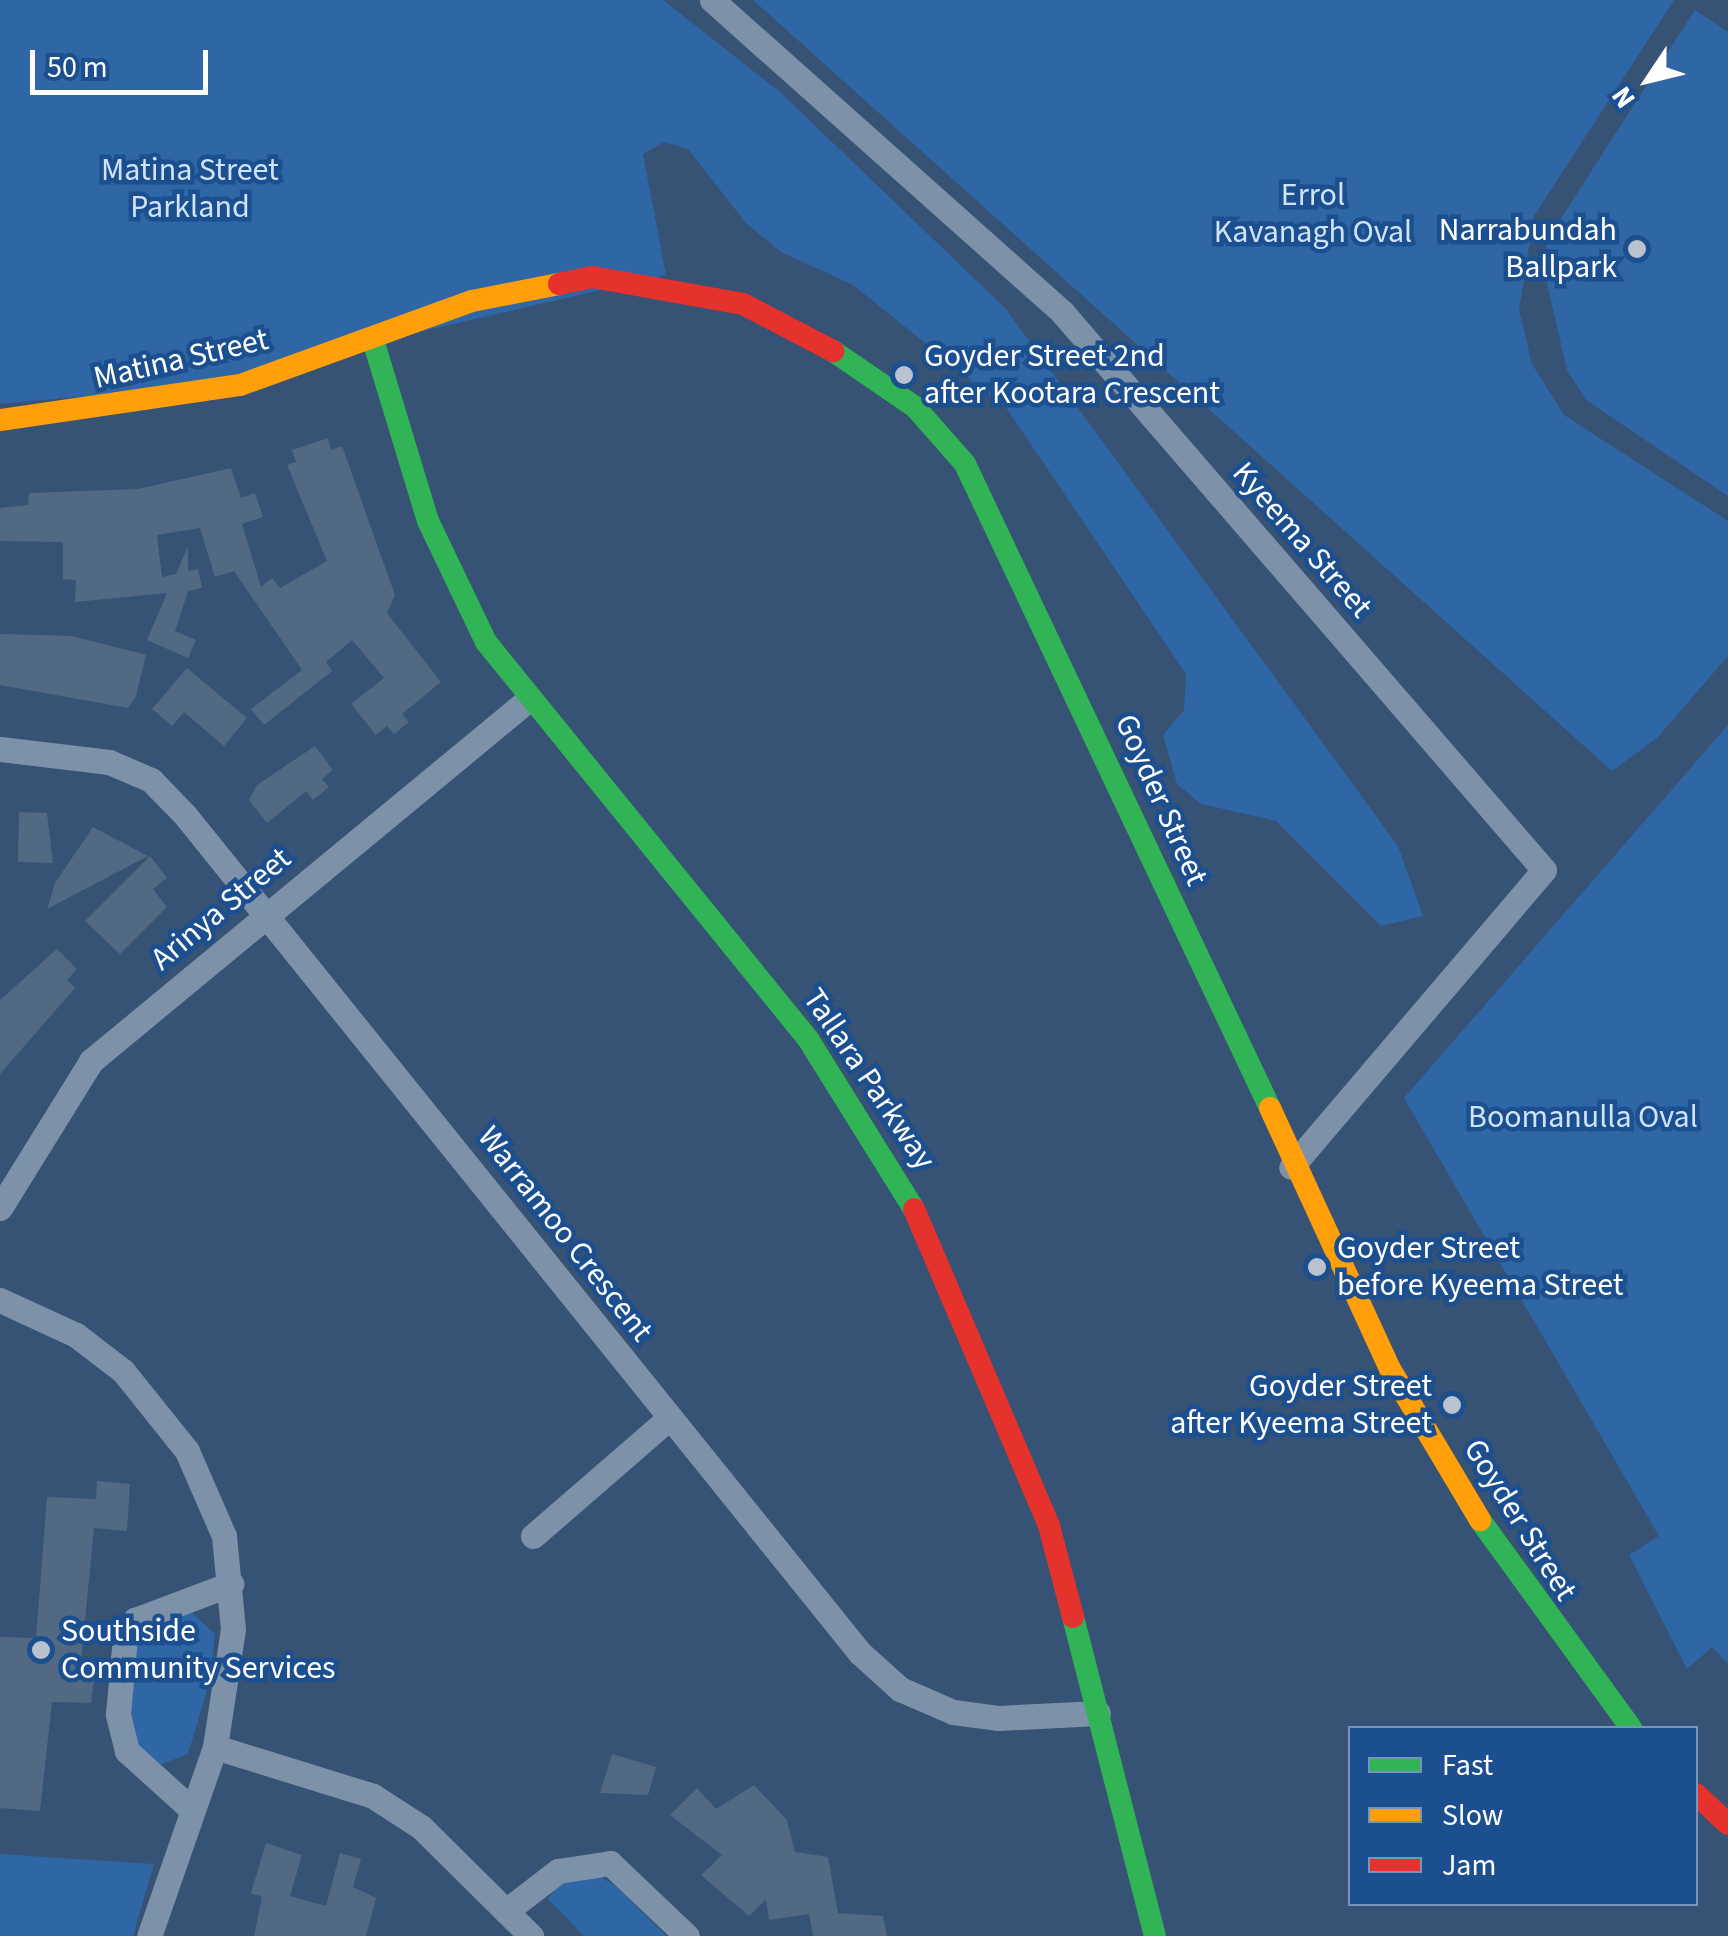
<!DOCTYPE html>
<style>
body{margin:0}
#map{position:relative;width:1728px;height:1936px;overflow:hidden;background:#365274;font-family:"Source Sans 3",sans-serif}
div>[style]{position:absolute}
.green>*{inset:0;background:#2f66a5}
.building>*{inset:0;background:#526984}
.street>*{height:25px;margin:-12.5px;padding:0 12.5px;transform-origin:12.5px;border-radius:12.5px;background:#7d92a8}
.fast>*{height:22px;margin:-11px;padding:0 11px;transform-origin:11px;border-radius:11px;background:#30b455}
.slow>*{height:22px;margin:-11px;padding:0 11px;transform-origin:11px;border-radius:11px;background:#ff9f0a}
.jam>*{height:22px;margin:-11px;padding:0 11px;transform-origin:11px;border-radius:11px;background:#e5322d}
.dots>*{width:28px;height:28px;translate:-50% -50%;box-sizing:border-box;border:5px solid #1b4f8f;border-radius:50%}
span{translate:-50% -50%;white-space:nowrap;text-align:center;line-height:1.15;-webkit-text-stroke:9px #1b4f8f;paint-order:stroke}
.park-label{font-size:32px;color:#cfe3fa}
.poi-label{font-size:32px;color:#fff}
.right{translate:-100% -50%;text-align:right}
.left{translate:0 -50%;text-align:left}
.street-label{font-size:32px;color:#fff}
.legend{position:absolute;left:1348px;top:1726px;width:350px;height:180px;box-sizing:border-box;background:#1b4f8f;border:2px solid #7695bc;margin:0;padding:12px 18px;list-style:none;font-size:30px;color:#fff}
.legend li{display:flex;align-items:center;gap:20px;height:50px}
.legend b{width:50px;border:2px solid #7695bc}
.north{position:absolute;left:1598px;top:30px;width:100px;height:100px;-webkit-text-stroke:8px #1b4f8f;paint-order:stroke;rotate:235deg;font-size:28px;font-weight:700;line-height:40px;text-align:center;color:#fff}
.north::after{content:'';display:block;margin:auto;width:35px;height:45px;background:#fff;clip-path:polygon(50% 0,100% 100%,50% 72%,0 100%)}
.scale{position:absolute;left:30px;top:50px;width:178px;height:45px;box-sizing:border-box;border:5px solid #fff;border-top:0;padding-left:12px;font-size:30px;line-height:35px;white-space:nowrap;color:#fff;-webkit-text-stroke:8px #1b4f8f;paint-order:stroke}
</style>
<div id="map">
<div class="green">
<div style="clip-path:polygon(0 0,663px 0,780px 92px,1005px 308px,1398px 846px,1423px 916px,1381px 926px,1276px 821px,1201px 804px,1177px 784px,1163px 735px,1184px 710px,1186px 674px,1007px 409px,853px 285px,781px 252px,746px 223px,688px 149px,664px 142px,643px 154px,666px 275px,176px 388px,0 404px)"></div>
<div style="clip-path:polygon(753px 0,1674px 0,1534px 216px,1519px 310px,1532px 364px,1564px 415px,1728px 521px,1728px 656px,1657px 738px,1612px 771px)"></div>
<div style="clip-path:polygon(1695px 10px,1728px 32px,1728px 496px,1586px 400px,1567px 370px,1545px 275px,1547px 240px)"></div>
<div style="clip-path:polygon(1728px 725px,1728px 1664px,1712px 1647px,1687px 1669px,1629px 1555px,1659px 1536px,1404px 1098px)"></div>
<div style="clip-path:polygon(190px 1611px,215px 1634px,210px 1680px,188px 1754px,154px 1767px,127px 1732px,132px 1650px,143px 1630px)"></div>
<div style="clip-path:polygon(0 1854px,154px 1864px,133px 1936px,0 1936px)"></div>
<div style="clip-path:polygon(596px 1874px,617px 1887px,666px 1936px,584px 1936px,548px 1899px,565px 1877px)"></div>
</div>
<div class="building">
<div style="clip-path:polygon(328px 438px,331px 450px,342px 446px,395px 595px,387px 613px,441px 682px,402px 714px,409px 722px,394px 734px,387px 726px,376px 735px,351px 704px,384px 678px,352px 640px,326px 662px,332px 671px,264px 725px,251px 709px,302px 670px,234px 571px,215px 577px,200px 528px,157px 535px,162px 577px,176px 574px,188px 546px,188px 571px,198px 569px,202px 588px,188px 591px,175px 631px,196px 640px,188px 658px,147px 640px,167px 593px,75px 602px,76px 580px,63px 579px,63px 542px,0 541px,0 508px,28px 505px,29px 493px,138px 489px,231px 468px,241px 498px,255px 493px,263px 517px,242px 524px,261px 587px,272px 578px,280px 588px,327px 561px,287px 465px,296px 462px,292px 450px)"></div>
<div style="clip-path:polygon(0 634px,72px 636px,146px 655px,136px 696px,128px 708px,0 685px)"></div>
<div style="clip-path:polygon(187px 668px,247px 718px,224px 746px,184px 712px,172px 726px,152px 709px)"></div>
<div style="clip-path:polygon(315px 746px,333px 770px,322px 779px,329px 787px,313px 800px,306px 791px,267px 823px,249px 800px,257px 785px)"></div>
<div style="clip-path:polygon(19px 812px,47px 813px,53px 863px,18px 862px)"></div>
<div style="clip-path:polygon(93px 827px,148px 856px,47px 909px,55px 883px)"></div>
<div style="clip-path:polygon(150px 856px,167px 878px,153px 889px,167px 907px,120px 954px,85px 921px)"></div>
<div style="clip-path:polygon(57px 949px,77px 969px,67px 980px,75px 988px,0 1074px,0 1000px)"></div>
<div style="clip-path:polygon(97px 1481px,130px 1484px,127px 1531px,94px 1528px,81px 1661px,96px 1665px,91px 1703px,52px 1702px,40px 1811px,0 1808px,0 1637px,36px 1638px,47px 1497px,96px 1499px)"></div>
<div style="clip-path:polygon(612px 1754px,656px 1767px,648px 1795px,600px 1793px)"></div>
<div style="clip-path:polygon(754px 1785px,787px 1820px,795px 1852px,828px 1857px,838px 1913px,883px 1916px,887px 1936px,813px 1936px,809px 1914px,769px 1920px,766px 1899px,749px 1916px,701px 1875px,722px 1855px,670px 1815px,697px 1788px,716px 1809px)"></div>
<div style="clip-path:polygon(266px 1843px,302px 1855px,290px 1896px,326px 1906px,340px 1853px,361px 1859px,353px 1887px,376px 1898px,366px 1936px,254px 1936px,262px 1897px,251px 1893px)"></div>
</div>
<div class="street">
<div style="left:712px;top:0;width:469px;rotate:41.7deg"></div>
<div style="left:1062px;top:312px;width:737px;rotate:49.18deg"></div>
<div style="left:1544px;top:870px;width:390px;rotate:130.4deg"></div>
<div style="left:0;top:749px;width:110px;rotate:6.8deg"></div>
<div style="left:109px;top:762px;width:46px;rotate:23.2deg"></div>
<div style="left:151px;top:780px;width:49px;rotate:45.8deg"></div>
<div style="left:185px;top:815px;width:1076px;rotate:51.15deg"></div>
<div style="left:860px;top:1653px;width:54px;rotate:42deg"></div>
<div style="left:900px;top:1689px;width:58px;rotate:23.5deg"></div>
<div style="left:953px;top:1712px;width:45px;rotate:7.6deg"></div>
<div style="left:998px;top:1718px;width:100px;rotate:-2.9deg"></div>
<div style="left:0;top:1208px;width:173px;rotate:-58.2deg"></div>
<div style="left:91px;top:1061px;width:568px;rotate:-39.57deg"></div>
<div style="left:0;top:1300px;width:84px;rotate:24.7deg"></div>
<div style="left:76px;top:1335px;width:59px;rotate:37.5deg"></div>
<div style="left:123px;top:1371px;width:102px;rotate:51.3deg"></div>
<div style="left:187px;top:1451px;width:93px;rotate:66.5deg"></div>
<div style="left:224px;top:1536px;width:93px;rotate:84.5deg"></div>
<div style="left:233px;top:1629px;width:119px;rotate:98.7deg"></div>
<div style="left:215px;top:1747px;width:200px;rotate:109.2deg"></div>
<div style="left:533px;top:1536px;width:180px;rotate:-40.9deg"></div>
<div style="left:215px;top:1747px;width:165px;rotate:17.2deg"></div>
<div style="left:373px;top:1796px;width:57px;rotate:32.9deg"></div>
<div style="left:421px;top:1827px;width:155px;rotate:44.7deg"></div>
<div style="left:190px;top:1808px;width:85px;rotate:-137.9deg"></div>
<div style="left:127px;top:1751px;width:38px;rotate:-104deg"></div>
<div style="left:118px;top:1714px;width:77px;rotate:-84.8deg"></div>
<div style="left:125px;top:1637px;width:20px;rotate:-60deg"></div>
<div style="left:135px;top:1620px;width:103px;rotate:-20.6deg"></div>
<div style="left:506px;top:1911px;width:66px;rotate:-37.6deg"></div>
<div style="left:558px;top:1871px;width:53px;rotate:-8.7deg"></div>
<div style="left:610px;top:1863px;width:106px;rotate:43.5deg"></div>
</div>
<div class="fast">
<div style="left:373px;top:340px;width:189px;rotate:73.1deg"></div>
<div style="left:428px;top:521px;width:134px;rotate:64.4deg"></div>
<div style="left:486px;top:642px;width:511px;rotate:50.96deg"></div>
<div style="left:808px;top:1039px;width:200px;rotate:58.1deg"></div>
<div style="left:833px;top:351px;width:99px;rotate:34.3deg"></div>
<div style="left:915px;top:407px;width:76px;rotate:48.7deg"></div>
<div style="left:965px;top:464px;width:713px;rotate:64.66deg"></div>
<div style="left:1480px;top:1520px;width:257px;rotate:54deg"></div>
<div style="left:1073px;top:1617px;width:329px;rotate:75.6deg"></div>
</div>
<div class="slow">
<div style="left:0;top:420px;width:243px;rotate:-8.3deg"></div>
<div style="left:240px;top:385px;width:247px;rotate:-19.9deg"></div>
<div style="left:472px;top:301px;width:89px;rotate:-11.1deg"></div>
<div style="left:1270px;top:1108px;width:287px;rotate:65.3deg"></div>
<div style="left:1390px;top:1369px;width:176px;rotate:59.2deg"></div>
</div>
<div class="jam">
<div style="left:559px;top:284px;width:34px;rotate:-12deg"></div>
<div style="left:592px;top:277px;width:153px;rotate:10.1deg"></div>
<div style="left:743px;top:304px;width:102px;rotate:27.6deg"></div>
<div style="left:914px;top:1209px;width:345px;rotate:66.9deg"></div>
<div style="left:1049px;top:1526px;width:94px;rotate:75.2deg"></div>
<div style="left:1696px;top:1794px;width:44px;rotate:43.2deg"></div>
</div>
<div class="dots">
<div style="left:1637px;top:249px;background:#b9c2ce"></div>
<div style="left:904px;top:375px;background:#b9c2ce"></div>
<div style="left:1317px;top:1267px;background:#b9c2ce"></div>
<div style="left:1452px;top:1405px;background:#b9c2ce"></div>
<div style="left:41px;top:1650px;background:#b9c2ce"></div>
</div>
<div class="park-label">
<span style="left:190px;top:189px">Matina Street<br>Parkland</span>
<span style="left:1313px;top:214px">Errol<br>Kavanagh Oval</span>
<span style="left:1583px;top:1117px">Boomanulla Oval</span>
</div>
<div class="poi-label">
<span class="right" style="left:1617px;top:249px">Narrabundah<br>Ballpark</span>
<span class="left" style="left:924px;top:375px">Goyder Street 2nd<br>after Kootara Crescent</span>
<span class="left" style="left:1337px;top:1267px">Goyder Street<br>before Kyeema Street</span>
<span class="right" style="left:1432px;top:1405px">Goyder Street<br>after Kyeema Street</span>
<span class="left" style="left:61px;top:1650px">Southside<br>Community Services</span>
</div>
<div class="street-label">
<span style="left:181px;top:359px;rotate:-13deg">Matina Street</span>
<span style="left:1302px;top:540px;rotate:49deg">Kyeema Street</span>
<span style="left:1161px;top:800px;rotate:66deg">Goyder Street</span>
<span style="left:221px;top:909px;rotate:-40deg">Arinya Street</span>
<span style="left:869px;top:1079px;rotate:56deg">Tallara Parkway</span>
<span style="left:565px;top:1234px;rotate:52deg">Warramoo Crescent</span>
<span style="left:1520px;top:1520px;rotate:58deg">Goyder Street</span>
</div>
<ul class="legend">
<li><b style="height:12px;background:#30b455"></b>Fast</li>
<li><b style="height:12px;background:#ff9f0a"></b>Slow</li>
<li><b style="height:12px;background:#e5322d"></b>Jam</li>
</ul>
<div class="north">N</div>
<div class="scale">50 m</div>
</div>
